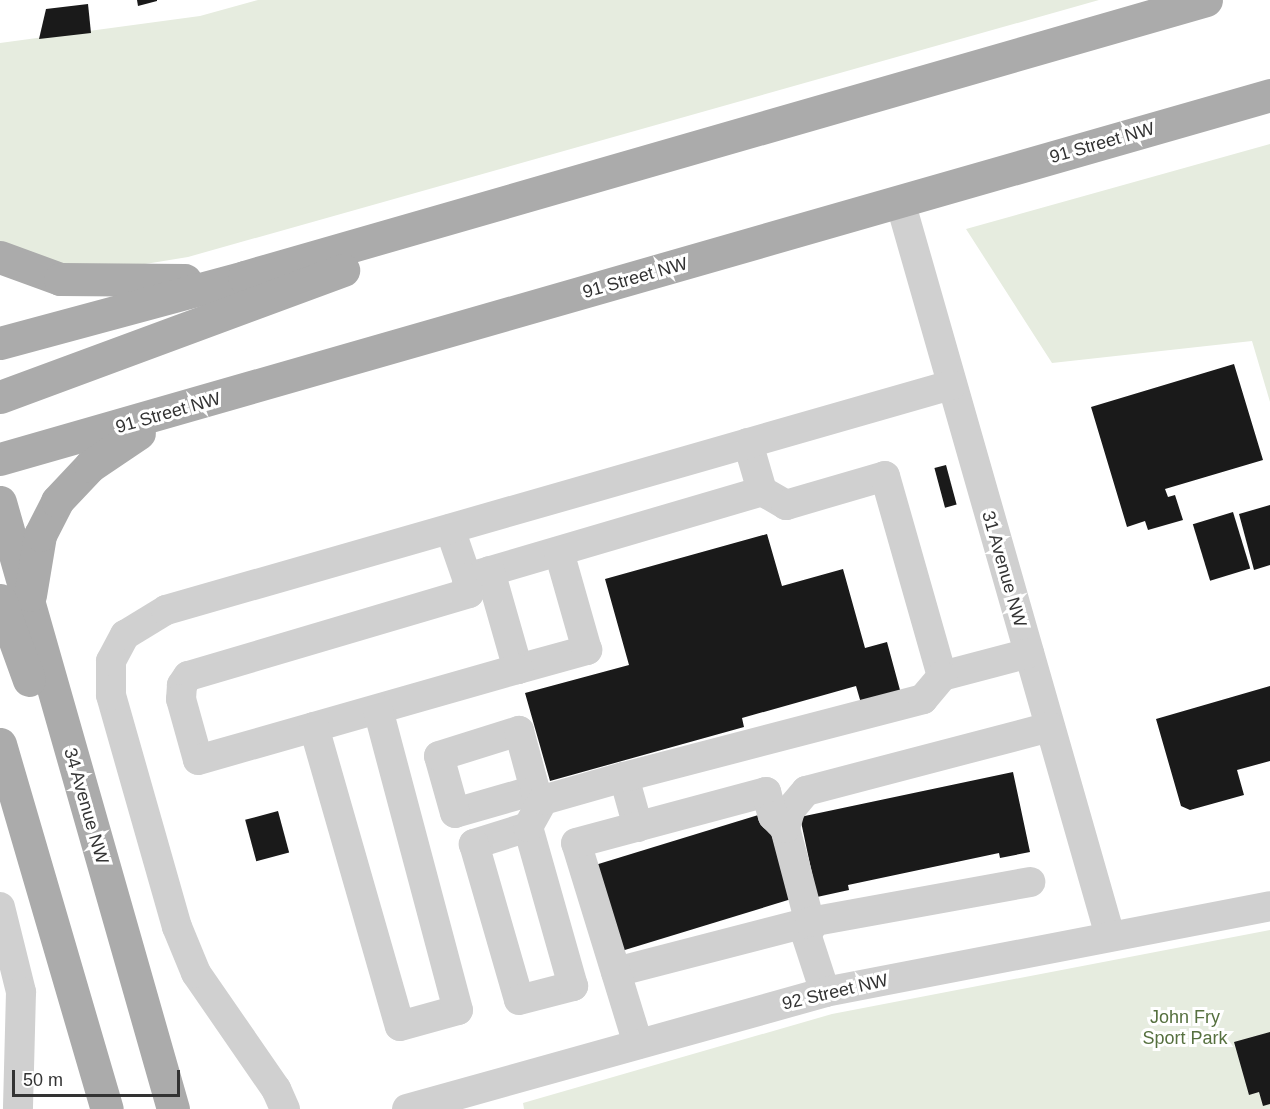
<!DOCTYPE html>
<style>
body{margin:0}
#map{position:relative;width:1270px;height:1109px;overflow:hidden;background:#fff;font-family:Arial,sans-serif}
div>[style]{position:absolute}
.green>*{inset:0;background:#e6ecdf}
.building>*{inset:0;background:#1a1a1a;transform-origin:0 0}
.minor>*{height:30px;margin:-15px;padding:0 15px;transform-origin:15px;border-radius:15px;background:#d0d0d0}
.major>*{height:33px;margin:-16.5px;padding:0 16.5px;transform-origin:16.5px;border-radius:16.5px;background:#ababab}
span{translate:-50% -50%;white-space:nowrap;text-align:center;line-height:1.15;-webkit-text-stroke:6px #fff;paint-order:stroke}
.street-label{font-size:18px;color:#333}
.park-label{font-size:18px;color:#56703f}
.scale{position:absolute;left:12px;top:1070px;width:168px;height:27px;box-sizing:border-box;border:3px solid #333;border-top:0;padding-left:8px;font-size:18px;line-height:21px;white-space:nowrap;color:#333;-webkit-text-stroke:4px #fff;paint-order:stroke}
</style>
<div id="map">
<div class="green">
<div style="clip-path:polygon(258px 0,1099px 0,188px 257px,133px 266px,67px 265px,0 244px,0 43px,200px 16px)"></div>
<div style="clip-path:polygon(1270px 144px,1270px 402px,1252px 341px,1052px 363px,966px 229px)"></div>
<div style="clip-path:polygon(1270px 930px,1270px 1109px,524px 1109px,523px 1103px,832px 1014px)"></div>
</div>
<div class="building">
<div style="clip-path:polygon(137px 0,157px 0,157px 1px,138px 6px)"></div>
<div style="clip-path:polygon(88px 4px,91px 33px,39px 39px,46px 9px)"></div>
<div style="clip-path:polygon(1234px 364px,1263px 460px,1165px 489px,1168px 497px,1175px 495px,1183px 520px,1148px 530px,1145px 521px,1127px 527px,1091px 407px)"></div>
<div style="left:946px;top:465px;width:41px;height:12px;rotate:75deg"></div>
<div style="clip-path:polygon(1270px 505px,1270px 565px,1254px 570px,1239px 514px)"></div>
<div style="left:1233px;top:512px;width:59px;height:42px;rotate:73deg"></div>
<div style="clip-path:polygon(767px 534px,782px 586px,843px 569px,865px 648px,887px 642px,900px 690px,863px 710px,856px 686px,742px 718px,744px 727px,550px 781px,525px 693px,629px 665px,605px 579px)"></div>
<div style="clip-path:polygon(1270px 686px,1270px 761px,1237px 770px,1244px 795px,1190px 810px,1181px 806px,1156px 719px)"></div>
<div style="clip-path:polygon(1013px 772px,1030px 852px,1000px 858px,999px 853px,848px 885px,849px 890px,817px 897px,800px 817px)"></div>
<div style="left:278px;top:811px;width:43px;height:34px;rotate:75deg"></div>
<div style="left:765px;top:813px;width:90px;height:181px;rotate:73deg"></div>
<div style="clip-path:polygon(1270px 1032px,1270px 1104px,1263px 1106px,1259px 1092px,1249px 1095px,1234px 1042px)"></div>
</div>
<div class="minor">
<div style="left:900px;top:201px;width:764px;rotate:74.05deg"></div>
<div style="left:748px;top:443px;width:50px;rotate:73.7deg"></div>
<div style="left:762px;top:491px;width:28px;rotate:30deg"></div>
<div style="left:786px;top:505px;width:103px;rotate:-16.3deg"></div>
<div style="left:885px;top:476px;width:208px;rotate:74.1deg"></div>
<div style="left:942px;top:676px;width:90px;rotate:-14.8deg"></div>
<div style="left:450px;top:529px;width:52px;rotate:70.9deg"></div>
<div style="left:467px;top:578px;width:308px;rotate:-16.4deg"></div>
<div style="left:490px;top:571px;width:102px;rotate:74.1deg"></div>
<div style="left:518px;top:669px;width:72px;rotate:-15.4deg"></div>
<div style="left:587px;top:650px;width:102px;rotate:-105.9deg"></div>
<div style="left:467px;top:578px;width:15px;rotate:82deg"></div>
<div style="left:469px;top:593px;width:293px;rotate:163.5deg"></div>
<div style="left:188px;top:676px;width:11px;rotate:124deg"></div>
<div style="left:182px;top:685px;width:14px;rotate:94deg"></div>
<div style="left:181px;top:699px;width:63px;rotate:74.4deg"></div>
<div style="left:198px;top:760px;width:333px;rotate:-15.9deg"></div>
<div style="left:314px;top:727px;width:311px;rotate:74deg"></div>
<div style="left:400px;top:1026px;width:60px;rotate:-15.4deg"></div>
<div style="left:458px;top:1010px;width:311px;rotate:-104.9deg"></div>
<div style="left:535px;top:790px;width:83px;rotate:164deg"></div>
<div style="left:455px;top:813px;width:59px;rotate:-105.7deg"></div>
<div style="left:439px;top:756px;width:84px;rotate:-17.4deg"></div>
<div style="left:519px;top:731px;width:61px;rotate:74.8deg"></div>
<div style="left:535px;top:790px;width:13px;rotate:51deg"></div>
<div style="left:528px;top:827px;width:57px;rotate:162.5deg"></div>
<div style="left:474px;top:844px;width:162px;rotate:73.9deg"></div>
<div style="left:519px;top:1000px;width:56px;rotate:-14.5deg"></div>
<div style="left:573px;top:986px;width:165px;rotate:-105.8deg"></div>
<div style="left:528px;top:827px;width:31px;rotate:-61deg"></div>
<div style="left:543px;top:800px;width:84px;rotate:-15.9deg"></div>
<div style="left:638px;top:827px;width:52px;rotate:-105.6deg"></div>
<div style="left:624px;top:777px;width:309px;rotate:-14.6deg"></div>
<div style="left:923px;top:699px;width:30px;rotate:-50deg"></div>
<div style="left:0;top:907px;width:88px;rotate:76.1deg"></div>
<div style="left:21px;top:992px;width:117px;rotate:91.5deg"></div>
<div style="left:811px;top:927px;width:102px;rotate:-104.7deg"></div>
<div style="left:785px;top:828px;width:19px;rotate:-74deg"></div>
<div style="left:790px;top:810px;width:25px;rotate:-50deg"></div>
<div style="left:806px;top:791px;width:252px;rotate:-14.7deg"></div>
<div style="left:811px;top:927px;width:9px;rotate:126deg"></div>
<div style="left:806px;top:934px;width:61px;rotate:71.9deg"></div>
<div style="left:616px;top:972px;width:200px;rotate:-14.5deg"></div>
<div style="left:810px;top:922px;width:224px;rotate:-10.3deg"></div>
<div style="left:638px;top:1044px;width:210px;rotate:-107.1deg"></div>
<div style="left:576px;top:843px;width:197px;rotate:-15deg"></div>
<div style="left:766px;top:792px;width:25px;rotate:74deg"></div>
<div style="left:773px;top:816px;width:17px;rotate:45deg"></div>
<div style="left:285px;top:1109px;width:22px;rotate:-114deg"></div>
<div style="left:276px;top:1089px;width:141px;rotate:-124.6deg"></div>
<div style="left:196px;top:973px;width:50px;rotate:-112.4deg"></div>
<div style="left:177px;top:927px;width:241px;rotate:-105.9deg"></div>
<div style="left:111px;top:695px;width:34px;rotate:-90deg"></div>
<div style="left:111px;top:661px;width:30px;rotate:-62deg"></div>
<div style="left:125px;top:635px;width:48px;rotate:-31.4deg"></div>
<div style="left:166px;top:610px;width:817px;rotate:-15.99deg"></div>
<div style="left:407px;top:1109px;width:434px;rotate:-15.6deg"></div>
<div style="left:825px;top:992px;width:453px;rotate:-10.9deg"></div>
</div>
<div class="major">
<div style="left:0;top:257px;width:64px;rotate:20.1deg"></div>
<div style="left:60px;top:279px;width:125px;rotate:0.5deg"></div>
<div style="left:0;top:343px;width:253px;rotate:-15.1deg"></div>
<div style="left:244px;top:277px;width:1001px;rotate:-16.06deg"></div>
<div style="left:0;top:397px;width:366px;rotate:-20.3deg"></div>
<div style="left:0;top:459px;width:1321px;rotate:-15.99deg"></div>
<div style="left:0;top:502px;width:631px;rotate:74.09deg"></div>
<div style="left:30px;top:595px;width:61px;rotate:-80.5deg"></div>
<div style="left:40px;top:535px;width:38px;rotate:-63deg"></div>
<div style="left:57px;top:501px;width:48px;rotate:-46.7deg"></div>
<div style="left:90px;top:466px;width:59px;rotate:-34deg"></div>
<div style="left:0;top:600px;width:85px;rotate:70.1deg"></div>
<div style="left:0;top:744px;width:380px;rotate:73.7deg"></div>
</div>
<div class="street-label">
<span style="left:1102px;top:143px;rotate:-16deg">91 Street NW</span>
<span style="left:635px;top:278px;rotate:-16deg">91 Street NW</span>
<span style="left:168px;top:413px;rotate:-16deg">91 Street NW</span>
<span style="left:1004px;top:569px;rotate:74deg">31 Avenue NW</span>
<span style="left:86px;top:806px;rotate:74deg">34 Avenue NW</span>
<span style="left:835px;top:992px;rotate:-13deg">92 Street NW</span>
</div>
<div class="park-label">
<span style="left:1185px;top:1028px">John Fry<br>Sport Park</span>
</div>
<div class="scale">50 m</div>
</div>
